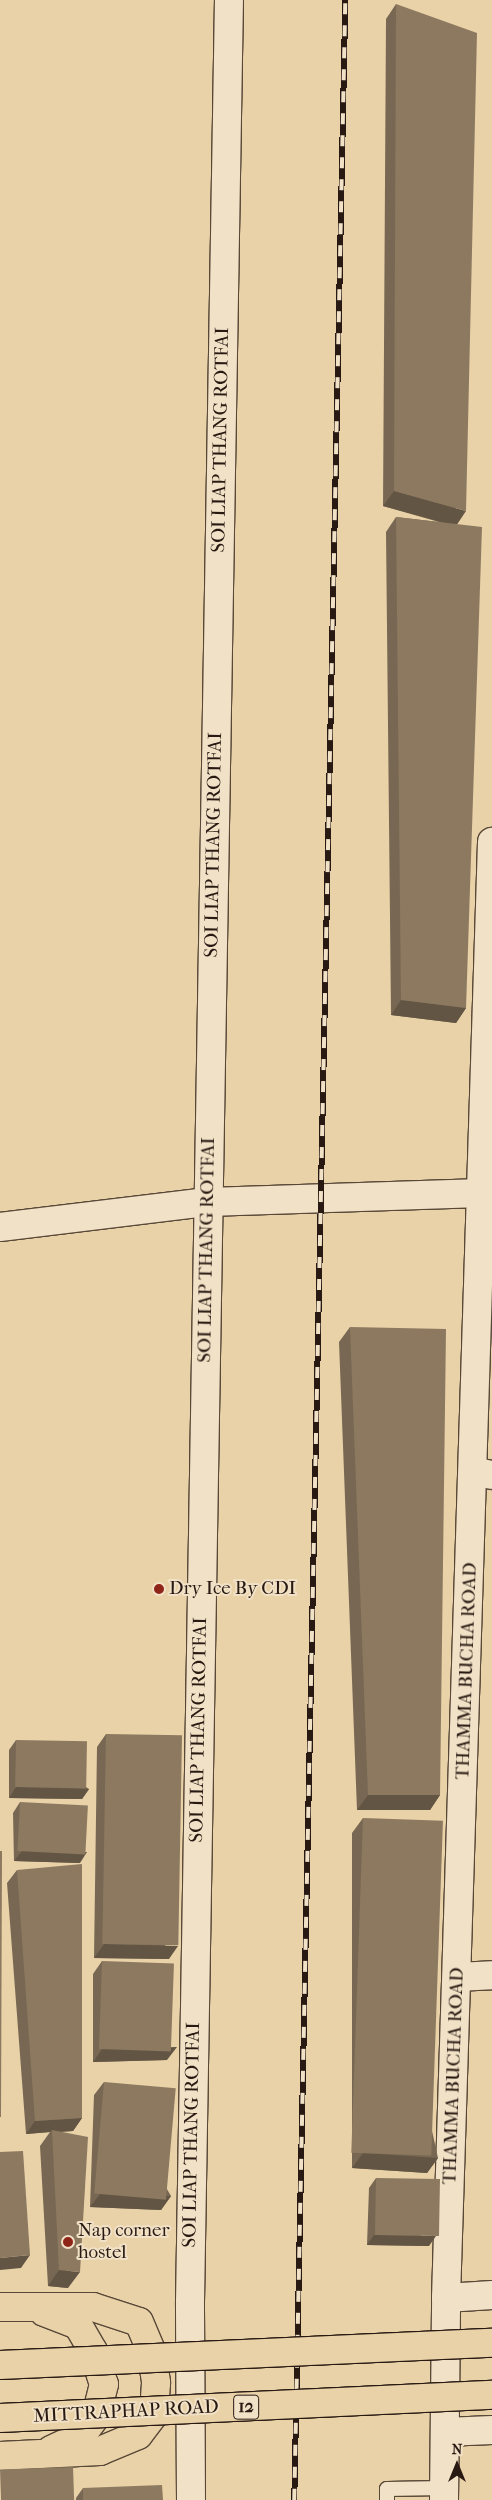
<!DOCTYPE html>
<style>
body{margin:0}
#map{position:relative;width:492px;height:2500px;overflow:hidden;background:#e9d1a8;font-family:"IM FELL French Canon",serif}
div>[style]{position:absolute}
.roads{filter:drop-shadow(1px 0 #584838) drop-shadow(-1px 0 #584838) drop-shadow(0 1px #584838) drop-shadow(0 -1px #584838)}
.service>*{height:14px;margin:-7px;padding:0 7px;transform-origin:7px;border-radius:7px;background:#f1e1c6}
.minor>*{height:28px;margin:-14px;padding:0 14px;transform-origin:14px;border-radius:14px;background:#f1e1c6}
.tertiary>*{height:28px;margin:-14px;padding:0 14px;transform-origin:14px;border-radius:14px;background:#f1e1c6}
.secondary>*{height:28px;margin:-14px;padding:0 14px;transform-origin:14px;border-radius:14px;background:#f1e1c6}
.primary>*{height:28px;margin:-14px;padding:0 14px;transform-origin:14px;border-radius:14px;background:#e9d1a8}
.rail>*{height:5.5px;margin-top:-2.75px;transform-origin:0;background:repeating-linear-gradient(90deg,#f1e1c6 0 11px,#281a13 0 22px);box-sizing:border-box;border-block:1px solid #281a13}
.bridges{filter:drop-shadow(1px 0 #281a13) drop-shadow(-1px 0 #281a13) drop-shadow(0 1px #281a13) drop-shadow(0 -1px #281a13)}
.primary-bridge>*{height:28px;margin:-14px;padding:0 14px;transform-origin:14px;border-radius:14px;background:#e9d1a8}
.wall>*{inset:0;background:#786853}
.shaded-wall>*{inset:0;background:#625543}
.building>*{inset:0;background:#8c7960;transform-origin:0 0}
.dots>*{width:14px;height:14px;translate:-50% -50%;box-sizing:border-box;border:2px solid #f1e1c6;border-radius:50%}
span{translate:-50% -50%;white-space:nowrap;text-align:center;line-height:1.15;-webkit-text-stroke:4px #f1e1c6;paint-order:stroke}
.shield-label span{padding:1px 4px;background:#f1e1c6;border:1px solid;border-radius:4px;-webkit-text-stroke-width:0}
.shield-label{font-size:18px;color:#281a13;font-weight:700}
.street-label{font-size:19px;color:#281a13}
.poi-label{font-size:19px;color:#281a13}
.left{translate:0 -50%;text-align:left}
.north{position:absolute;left:432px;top:2440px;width:50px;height:50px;-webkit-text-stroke:4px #f1e1c6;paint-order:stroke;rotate:0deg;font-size:14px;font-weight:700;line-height:20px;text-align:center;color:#281a13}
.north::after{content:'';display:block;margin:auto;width:18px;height:22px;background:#281a13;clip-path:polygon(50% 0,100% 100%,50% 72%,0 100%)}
</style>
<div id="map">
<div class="roads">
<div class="service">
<div style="left:387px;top:2500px;width:11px;rotate:-90deg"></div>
<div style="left:387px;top:2489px;width:57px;rotate:-1deg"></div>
</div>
<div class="minor">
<div style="left:0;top:1227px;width:209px;rotate:-6.9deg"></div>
<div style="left:208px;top:1202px;width:274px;rotate:-1.9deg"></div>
<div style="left:473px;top:1471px;width:19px;rotate:12deg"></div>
</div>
<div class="tertiary">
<div style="left:457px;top:1977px;width:35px;rotate:-3deg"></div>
<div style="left:446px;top:2298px;width:46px;rotate:-3.7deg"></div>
<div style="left:445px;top:2432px;width:47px;rotate:-2.4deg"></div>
<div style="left:191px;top:2500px;width:198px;rotate:-90.3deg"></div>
<div style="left:190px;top:2302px;width:2302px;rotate:-89.03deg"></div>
</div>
<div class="secondary">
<div style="left:444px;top:2500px;width:202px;rotate:-89.4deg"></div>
<div style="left:446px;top:2298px;width:1457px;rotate:-88.19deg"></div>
</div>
<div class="primary">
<div style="left:0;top:2307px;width:93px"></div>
<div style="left:93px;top:2307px;width:48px;rotate:18.1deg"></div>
<div style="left:139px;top:2322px;width:30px;rotate:67deg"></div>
<div style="left:151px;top:2350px;width:33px;rotate:81deg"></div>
<div style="left:156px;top:2383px;width:31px;rotate:94deg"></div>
<div style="left:154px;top:2414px;width:26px;rotate:127deg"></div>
<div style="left:138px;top:2435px;width:41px;rotate:157.2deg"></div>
<div style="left:100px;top:2451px;width:100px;rotate:177.1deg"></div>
<div style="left:44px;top:2312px;width:36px;rotate:21deg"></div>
<div style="left:78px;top:2325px;width:30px;rotate:60deg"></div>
<div style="left:93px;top:2351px;width:35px;rotate:72deg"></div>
<div style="left:104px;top:2384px;width:33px;rotate:104deg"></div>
<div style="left:96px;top:2416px;width:25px;rotate:127deg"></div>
<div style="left:81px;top:2436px;width:33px;rotate:155deg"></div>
</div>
</div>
<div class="rail">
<div style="left:294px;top:2500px;width:2501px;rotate:-88.83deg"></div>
</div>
<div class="bridges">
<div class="primary-bridge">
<div style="left:0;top:2365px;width:492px;rotate:-2.6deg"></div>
<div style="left:0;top:2418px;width:493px;rotate:-2.7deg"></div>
</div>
</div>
<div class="wall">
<div style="clip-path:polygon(396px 4px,457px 524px,466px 1008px,456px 1023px,391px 1015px,386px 532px,396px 517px,439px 522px,383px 506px,386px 19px)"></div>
<div style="clip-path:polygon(350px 1327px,440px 1795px,430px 1810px,357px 1810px,339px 1342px)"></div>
<div style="clip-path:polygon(106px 1734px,169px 1959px,94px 1958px,97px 1747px)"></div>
<div style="clip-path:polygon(16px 1740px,89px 1789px,82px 1799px,9px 1798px,9px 1750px)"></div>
<div style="clip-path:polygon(20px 1802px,80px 1863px,14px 1861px,13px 1813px)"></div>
<div style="clip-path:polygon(363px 1818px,438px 2158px,427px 2173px,352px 2168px,352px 1833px)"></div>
<div style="clip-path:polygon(17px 1870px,82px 2118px,73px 2131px,61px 2132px,68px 2288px,48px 2286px,40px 2146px,50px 2132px,26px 2134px,7px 1883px)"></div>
<div style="clip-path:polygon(102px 1961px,167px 2060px,93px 2062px,93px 1974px)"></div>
<div style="clip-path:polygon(104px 2082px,171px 2196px,161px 2210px,90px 2207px,94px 2095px)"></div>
<div style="clip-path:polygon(376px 2178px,429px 2246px,367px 2245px,369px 2188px)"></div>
<div style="clip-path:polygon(83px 2488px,163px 2500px,76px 2500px,76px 2498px)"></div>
</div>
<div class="shaded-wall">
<div style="clip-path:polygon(394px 491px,466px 511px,456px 526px,383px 506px)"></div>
<div style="clip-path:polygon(401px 1000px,466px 1008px,456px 1023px,391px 1015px)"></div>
<div style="clip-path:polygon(16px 1787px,89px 1789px,82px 1799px,9px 1798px)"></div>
<div style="clip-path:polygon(368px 1795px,440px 1795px,430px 1810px,357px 1810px)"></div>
<div style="clip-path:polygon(22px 1851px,87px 1852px,80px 1863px,14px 1861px)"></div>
<div style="clip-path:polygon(104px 1944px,178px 1946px,169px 1959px,94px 1958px)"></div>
<div style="clip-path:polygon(177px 2047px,167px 2060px,93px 2062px,102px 2049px)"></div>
<div style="clip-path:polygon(82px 2118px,73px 2131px,52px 2132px,52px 2130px,50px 2132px,26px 2134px,35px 2121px)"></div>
<div style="clip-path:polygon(363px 2153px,438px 2158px,427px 2173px,352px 2168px)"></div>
<div style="clip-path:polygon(100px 2194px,171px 2196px,161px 2210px,90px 2207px)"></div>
<div style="clip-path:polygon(374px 2235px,436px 2236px,429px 2246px,367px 2245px)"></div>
<div style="clip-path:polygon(30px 2255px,21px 2268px,0 2270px,0 2258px)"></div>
<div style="clip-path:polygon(59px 2270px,80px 2272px,68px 2288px,48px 2286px)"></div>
</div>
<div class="building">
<div style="clip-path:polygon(396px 4px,477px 33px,466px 511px,394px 491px)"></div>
<div style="clip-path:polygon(396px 517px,482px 527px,466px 1008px,401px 1000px)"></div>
<div style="clip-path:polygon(350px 1327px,446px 1329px,440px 1795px,368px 1795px)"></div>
<div style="left:106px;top:1734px;width:76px;height:210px;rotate:1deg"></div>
<div style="left:16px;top:1740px;width:71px;height:47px;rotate:1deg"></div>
<div style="left:20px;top:1802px;width:68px;height:49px;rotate:3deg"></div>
<div style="left:363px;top:1818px;width:80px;height:335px;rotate:2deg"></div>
<div style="clip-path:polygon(0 1851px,2px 1851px,1px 2117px,0 2117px)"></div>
<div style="clip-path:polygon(82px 1864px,82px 2118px,35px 2121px,17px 1870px)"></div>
<div style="left:102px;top:1961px;width:72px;height:88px;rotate:2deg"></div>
<div style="left:104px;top:2082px;width:72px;height:112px;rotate:5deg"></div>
<div style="clip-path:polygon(52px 2130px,88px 2137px,80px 2272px,59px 2270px)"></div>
<div style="clip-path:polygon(23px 2151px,30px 2255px,0 2258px,0 2152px)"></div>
<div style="left:376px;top:2178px;width:64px;height:57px;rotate:1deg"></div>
<div style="left:73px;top:2467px;width:33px;height:73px;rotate:88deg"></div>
<div style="clip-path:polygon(162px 2485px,163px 2500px,83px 2500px,83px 2488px)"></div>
</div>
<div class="dots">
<div style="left:159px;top:1589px;background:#8f2418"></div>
<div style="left:68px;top:2242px;background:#8f2418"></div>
</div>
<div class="shield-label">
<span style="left:246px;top:2407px">12</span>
</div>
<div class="street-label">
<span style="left:221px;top:440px;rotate:-89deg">SOI LIAP THANG ROTFAI</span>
<span style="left:214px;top:845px;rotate:-89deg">SOI LIAP THANG ROTFAI</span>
<span style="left:207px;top:1250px;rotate:-89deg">SOI LIAP THANG ROTFAI</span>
<span style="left:467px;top:1671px;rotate:-88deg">THAMMA BUCHA ROAD</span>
<span style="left:199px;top:1730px;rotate:-89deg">SOI LIAP THANG ROTFAI</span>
<span style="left:454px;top:2076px;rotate:-88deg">THAMMA BUCHA ROAD</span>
<span style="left:192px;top:2135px;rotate:-89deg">SOI LIAP THANG ROTFAI</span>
<span style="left:126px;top:2412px;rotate:-3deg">MITTRAPHAP ROAD</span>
</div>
<div class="poi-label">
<span class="left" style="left:169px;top:1589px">Dry Ice By CDI</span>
<span class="left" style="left:78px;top:2242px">Nap corner<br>hostel</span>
</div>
<div class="north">N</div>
</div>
